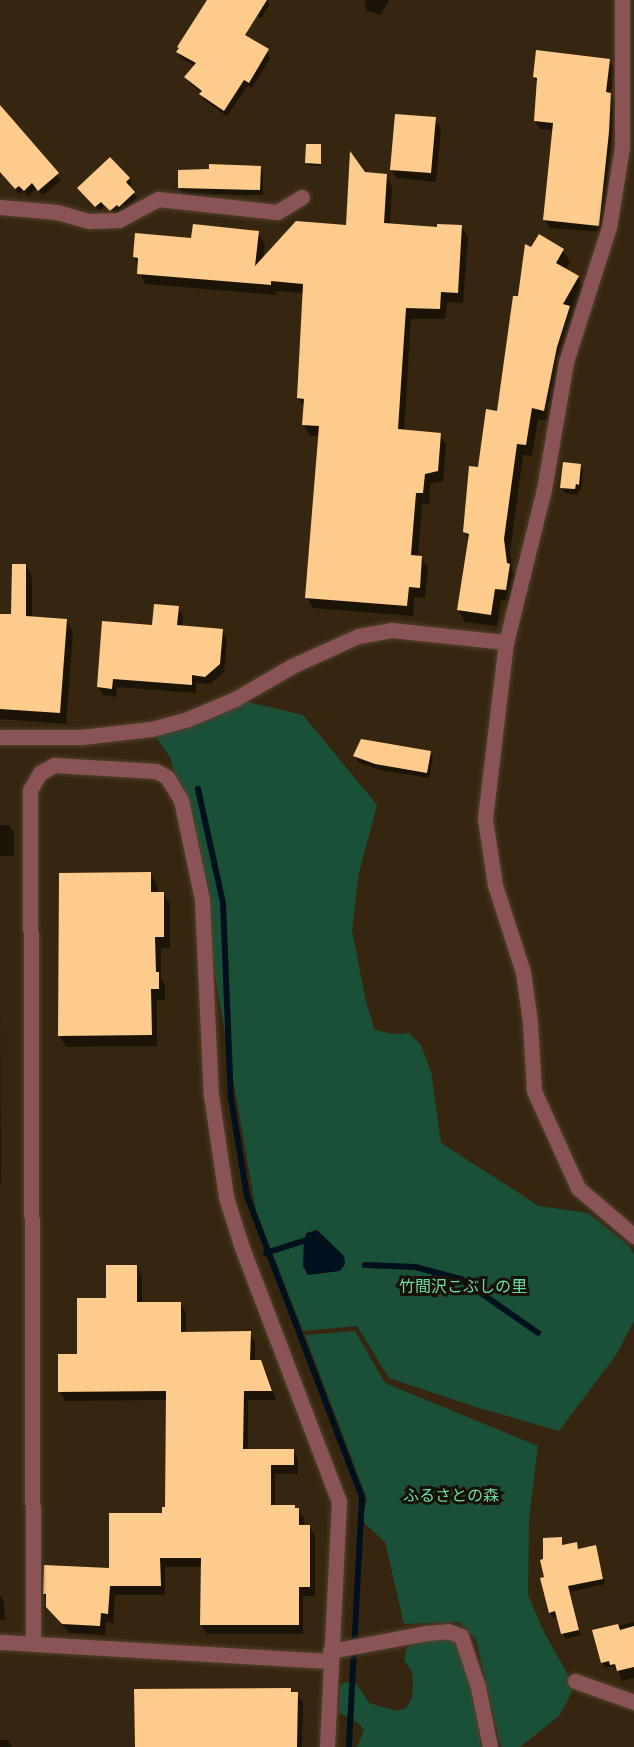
<!DOCTYPE html>
<meta charset="utf-8">
<style>
body{margin:0}
#map{position:relative;width:634px;height:1747px;overflow:hidden;background:#37260f;font-family:Cabin,"Noto Sans JP",sans-serif}
div>[style]{position:absolute}
.green>*{inset:0;background:#195037}
.water>*{inset:0;background:#00111d}
.shadow>*{inset:0;background:#0007}
.stream>*{height:6px;margin:-3px;padding:0 3px;transform-origin:3px;border-radius:3px;background:#00111d}
.building>*{inset:0;background:#fdcc8c}
.roads{filter:drop-shadow(0 0 2px #52422c) drop-shadow(0 0 2px #52422c)}
.minor>*{height:15px;margin:-7.5px;padding:0 7.5px;transform-origin:7.5px;border-radius:7.5px;background:#8a5456}
span{translate:-50% -50%;white-space:nowrap;text-align:center;line-height:1.15;-webkit-text-stroke:6px #181107;paint-order:stroke}
.park-label{font-size:16px;color:#6cdba6}
</style>
<div id="map">
<div class="green">
<i style="clip-path:polygon(235px 699px,303px 715px,377px 805px,359px 873px,352px 930px,366px 1002px,375px 1030px,393px 1034px,409px 1033px,421px 1045px,431px 1072px,441px 1143px,539px 1206px,588px 1213px,628px 1245px,634px 1254px,634px 1321px,616px 1355px,559px 1431px,476px 1407px,389px 1378px,357px 1326px,303px 1331px,256px 1211px,202px 900px,171px 759px,151px 729px)"></i>
<i style="clip-path:polygon(355px 1331px,385px 1383px,538px 1446px,529px 1519px,528px 1595px,543px 1630px,568px 1675px,572px 1692px,559px 1716px,520px 1747px,501px 1747px,476px 1639px,459px 1622px,404px 1624px,385px 1542px,362px 1521px,367px 1499px,305px 1335px)"></i>
<i style="clip-path:polygon(448px 1638px,460px 1649px,474px 1702px,481px 1747px,355px 1747px,358px 1746px,364px 1729px,357px 1722px,338px 1712px,340px 1686px,344px 1682px,356px 1683px,369px 1703px,396px 1711px,406px 1708px,412px 1698px,413px 1684px,412px 1672px,404px 1660px,406px 1650px,414px 1641px)"></i>
</div>
<div class="water">
<i style="clip-path:polygon(317px 1230px,344px 1256px,345px 1264px,340px 1271px,308px 1275px,303px 1266px,304px 1241px,306px 1233px)"></i>
</div>
<div class="shadow">
<i style="clip-path:polygon(235px 0,268px 0,269px 5px,261px 18px)"></i>
<i style="clip-path:polygon(366px 0,389px 0,381px 15px,367px 11px,364px 5px)"></i>
<i style="clip-path:polygon(180px 49px,267px 52px,270px 58px,252px 88px,248px 85px,227px 116px,204px 100px,202px 93px,190px 83px,186px 77px,195px 66px,181px 58px,178px 52px)"></i>
<i style="clip-path:polygon(609px 60px,614px 68px,611px 95px,615px 102px,604px 232px,550px 228px,545px 220px,554px 130px,540px 129px,535px 121px,538px 84px,534px 77px)"></i>
<i style="clip-path:polygon(0 108px,61px 180px,43px 195px,37px 188px,28px 196px,23px 190px,19px 194px,0 172px)"></i>
<i style="clip-path:polygon(435px 119px,441px 128px,436px 182px,397px 178px,391px 169px)"></i>
<i style="clip-path:polygon(320px 146px,321px 166px,308px 165px,307px 162px)"></i>
<i style="clip-path:polygon(260px 167px,263px 173px,263px 195px,183px 194px,179px 188px)"></i>
<i style="clip-path:polygon(364px 173px,386px 175px,392px 186px,390px 225px,438px 229px,461px 226px,468px 237px,463px 303px,447px 302px,445px 319px,411px 319px,404px 431px,440px 434px,446px 445px,443px 481px,430px 484px,429px 504px,422px 503px,418px 557px,421px 557px,428px 568px,425px 598px,414px 597px,413px 616px,313px 608px,307px 597px,320px 436px,310px 436px,304px 425px,305px 409px,298px 398px,304px 293px,277px 291px,276px 295px,145px 284px,134px 257px,193px 239px,258px 233px,265px 244px,263px 260px,348px 226px)"></i>
<i style="clip-path:polygon(129px 179px,132px 184px,129px 187px,137px 198px,123px 212px,121px 210px,115px 215px,104px 206px,99px 211px,79px 188px)"></i>
<i style="clip-path:polygon(540px 236px,563px 251px,570px 262px,565px 270px,578px 277px,585px 289px,572px 312px,575px 319px,550px 421px,538px 419px,532px 456px,523px 455px,510px 552px,512px 570px,516px 577px,512px 601px,501px 600px,497px 626px,465px 622px,458px 610px,469px 540px,464px 532px,479px 469px,498px 412px,532px 249px)"></i>
<i style="clip-path:polygon(580px 465px,583px 471px,581px 490px,579px 490px,578px 495px,565px 493px,561px 487px)"></i>
<i style="clip-path:polygon(26px 565px,32px 577px,32px 618px,66px 620px,73px 632px,66px 724px,0 719px,0 615px,12px 616px)"></i>
<i style="clip-path:polygon(178px 607px,183px 616px,182px 627px,222px 630px,227px 639px,224px 672px,210px 684px,196px 683px,196px 693px,117px 687px,116px 697px,103px 695px,98px 687px,154px 626px)"></i>
<i style="clip-path:polygon(430px 752px,433px 758px,429px 778px,380px 770px,358px 762px,355px 756px)"></i>
<i style="clip-path:polygon(0 825px,9px 825px,14px 833px,14px 856px,0 856px)"></i>
<i style="clip-path:polygon(150px 873px,157px 885px,157px 893px,163px 893px,170px 904px,170px 948px,161px 948px,161px 978px,165px 985px,165px 1000px,157px 1000px,157px 1046px,66px 1047px,60px 1036px)"></i>
<i style="clip-path:polygon(0 996px,1px 1183px,0 1183px)"></i>
<i style="clip-path:polygon(136px 1266px,142px 1276px,142px 1304px,181px 1304px,186px 1313px,186px 1333px,250px 1333px,255px 1342px,255px 1361px,260px 1362px,266px 1371px,276px 1400px,248px 1400px,248px 1451px,293px 1450px,298px 1460px,298px 1474px,275px 1474px,275px 1506px,298px 1509px,304px 1519px,304px 1526px,309px 1526px,315px 1536px,315px 1596px,303px 1596px,303px 1634px,207px 1634px,201px 1625px,202px 1567px,165px 1567px,165px 1595px,115px 1595px,113px 1623px,106px 1622px,105px 1635px,69px 1633px,47px 1606px,44px 1594px,111px 1570px,164px 1515px,166px 1508px,167px 1400px,65px 1401px,60px 1392px,107px 1299px)"></i>
<i style="clip-path:polygon(561px 1538px,564px 1546px,576px 1544px,579px 1549px,595px 1547px,605px 1584px,570px 1592px,581px 1635px,565px 1639px,558px 1616px,553px 1618px,550px 1612px,546px 1578px)"></i>
<i style="clip-path:polygon(0 1595px,4px 1602px,5px 1620px,0 1620px)"></i>
<i style="clip-path:polygon(634px 1622px,634px 1678px,622px 1681px,618px 1669px,615px 1670px,613px 1666px,605px 1668px,602px 1662px,594px 1632px)"></i>
<i style="clip-path:polygon(291px 1689px,293px 1693px,297px 1693px,303px 1703px,302px 1747px,136px 1747px)"></i>
<i style="clip-path:polygon(0 1740px,8px 1740px,12px 1747px,0 1747px)"></i>
</div>
<div class="stream">
<i style="left:198px;top:789px;width:117px;rotate:77.6deg"></i>
<i style="left:223px;top:903px;width:195px;rotate:87.7deg"></i>
<i style="left:231px;top:1098px;width:99px;rotate:80.7deg"></i>
<i style="left:247px;top:1196px;width:322px;rotate:69.1deg"></i>
<i style="left:362px;top:1497px;width:250px;rotate:93deg"></i>
<i style="left:266px;top:1253px;width:40px;rotate:-18deg"></i>
<i style="left:365px;top:1265px;width:50px;rotate:2.3deg"></i>
<i style="left:415px;top:1267px;width:48px;rotate:14.6deg"></i>
<i style="left:461px;top:1279px;width:94px;rotate:35deg"></i>
</div>
<div class="building">
<i style="clip-path:polygon(207px 0,267px 0,245px 35px,269px 49px,249px 83px,244px 80px,224px 111px,199px 94px,202px 91px,184px 77px,196px 63px,176px 52px,179px 48px,177px 47px)"></i>
<i style="clip-path:polygon(536px 50px,610px 59px,606px 92px,611px 93px,609px 132px,599px 226px,543px 220px,553px 123px,534px 121px,537px 78px,533px 77px)"></i>
<i style="clip-path:polygon(0 105px,59px 173px,38px 191px,32px 183px,24px 191px,19px 186px,15px 189px,0 172px)"></i>
<i style="clip-path:polygon(395px 114px,436px 117px,431px 173px,390px 170px)"></i>
<i style="clip-path:polygon(306px 144px,321px 144px,321px 164px,305px 163px)"></i>
<i style="clip-path:polygon(350px 151px,365px 172px,387px 174px,384px 223px,437px 227px,437px 224px,462px 225px,458px 293px,441px 292px,440px 309px,406px 308px,398px 429px,441px 433px,438px 471px,425px 474px,423px 493px,416px 493px,411px 555px,422px 556px,420px 588px,409px 587px,407px 606px,305px 598px,319px 426px,302px 425px,304px 399px,297px 398px,303px 284px,271px 281px,271px 285px,137px 274px,138px 258px,133px 257px,135px 233px,191px 238px,193px 224px,259px 231px,255px 266px,296px 221px,346px 225px)"></i>
<i style="clip-path:polygon(110px 157px,130px 178px,126px 182px,135px 192px,119px 207px,117px 205px,110px 211px,101px 202px,95px 207px,77px 188px)"></i>
<i style="clip-path:polygon(209px 164px,261px 166px,260px 190px,178px 188px,178px 170px,209px 169px)"></i>
<i style="clip-path:polygon(539px 234px,564px 249px,556px 263px,579px 276px,563px 304px,570px 306px,557px 347px,544px 411px,532px 408px,526px 445px,517px 444px,504px 539px,507px 563px,510px 564px,506px 590px,495px 589px,491px 615px,457px 610px,469px 534px,463px 532px,469px 466px,478px 467px,486px 409px,497px 411px,513px 296px,518px 296px,525px 244px,531px 247px)"></i>
<i style="clip-path:polygon(563px 462px,581px 464px,579px 485px,576px 484px,575px 489px,560px 488px)"></i>
<i style="clip-path:polygon(12px 564px,26px 564px,26px 616px,67px 619px,60px 713px,0 709px,0 614px,11px 614px)"></i>
<i style="clip-path:polygon(154px 604px,179px 606px,177px 625px,223px 629px,220px 664px,205px 677px,192px 675px,192px 685px,113px 679px,112px 689px,97px 687px,102px 621px,152px 625px)"></i>
<i style="clip-path:polygon(361px 739px,431px 751px,427px 773px,375px 764px,353px 756px)"></i>
<i style="clip-path:polygon(151px 872px,151px 892px,164px 892px,164px 937px,155px 937px,156px 972px,159px 972px,159px 989px,151px 989px,152px 1035px,58px 1036px,59px 873px)"></i>
<i style="clip-path:polygon(106px 1265px,137px 1265px,137px 1302px,181px 1302px,181px 1332px,251px 1331px,250px 1360px,261px 1360px,272px 1391px,244px 1391px,243px 1449px,294px 1449px,294px 1465px,271px 1465px,271px 1505px,295px 1505px,295px 1508px,299px 1508px,299px 1525px,310px 1525px,310px 1587px,299px 1587px,299px 1625px,200px 1625px,201px 1558px,160px 1558px,161px 1586px,110px 1586px,108px 1614px,101px 1613px,100px 1626px,62px 1624px,46px 1607px,46px 1594px,43px 1594px,44px 1565px,109px 1568px,109px 1513px,162px 1513px,162px 1507px,165px 1507px,166px 1391px,58px 1392px,58px 1354px,77px 1354px,77px 1298px,106px 1298px)"></i>
<i style="clip-path:polygon(562px 1537px,562px 1545px,577px 1542px,578px 1549px,596px 1545px,603px 1579px,568px 1586px,579px 1630px,561px 1634px,555px 1611px,549px 1613px,540px 1578px,544px 1577px,540px 1560px,543px 1559px,543px 1538px)"></i>
<i style="clip-path:polygon(618px 1624px,620px 1630px,634px 1626px,634px 1667px,617px 1671px,615px 1664px,610px 1665px,609px 1661px,601px 1663px,592px 1630px)"></i>
<i style="clip-path:polygon(291px 1688px,291px 1692px,298px 1692px,297px 1747px,135px 1747px,134px 1689px)"></i>
</div>
<div class="roads">
<div class="minor">
<i style="left:622px;top:0;width:147px;rotate:90deg"></i>
<i style="left:622px;top:147px;width:81px;rotate:99.2deg"></i>
<i style="left:609px;top:227px;width:142px;rotate:107.7deg"></i>
<i style="left:566px;top:362px;width:129px;rotate:99.8deg"></i>
<i style="left:544px;top:489px;width:158px;rotate:103.9deg"></i>
<i style="left:506px;top:642px;width:178px;rotate:96.8deg"></i>
<i style="left:485px;top:819px;width:67px;rotate:81.4deg"></i>
<i style="left:495px;top:885px;width:91px;rotate:72.2deg"></i>
<i style="left:523px;top:972px;width:50px;rotate:82deg"></i>
<i style="left:530px;top:1022px;width:69px;rotate:86.7deg"></i>
<i style="left:534px;top:1091px;width:107px;rotate:65.6deg"></i>
<i style="left:578px;top:1188px;width:74px;rotate:40.6deg"></i>
<i style="left:0;top:207px;width:57px;rotate:5deg"></i>
<i style="left:57px;top:212px;width:33px;rotate:16deg"></i>
<i style="left:89px;top:221px;width:30px;rotate:-2deg"></i>
<i style="left:119px;top:220px;width:44px;rotate:-28.3deg"></i>
<i style="left:158px;top:199px;width:120px;rotate:6.2deg"></i>
<i style="left:277px;top:212px;width:29px;rotate:-31deg"></i>
<i style="left:0;top:737px;width:82px"></i>
<i style="left:82px;top:737px;width:69px;rotate:-6.6deg"></i>
<i style="left:151px;top:729px;width:38px;rotate:-15deg"></i>
<i style="left:188px;top:719px;width:51px;rotate:-23.1deg"></i>
<i style="left:235px;top:699px;width:66px;rotate:-30.1deg"></i>
<i style="left:292px;top:666px;width:72px;rotate:-24.4deg"></i>
<i style="left:358px;top:636px;width:34px;rotate:-10deg"></i>
<i style="left:391px;top:630px;width:116px;rotate:6deg"></i>
<i style="left:0;top:1642px;width:331px;rotate:3.3deg"></i>
<i style="left:33px;top:1644px;width:854px;rotate:-90.2deg"></i>
<i style="left:30px;top:790px;width:20px;rotate:-60deg"></i>
<i style="left:40px;top:773px;width:16px;rotate:-30deg"></i>
<i style="left:54px;top:765px;width:102px;rotate:3.4deg"></i>
<i style="left:156px;top:771px;width:13px;rotate:29deg"></i>
<i style="left:167px;top:777px;width:27px;rotate:59deg"></i>
<i style="left:181px;top:800px;width:102px;rotate:78.1deg"></i>
<i style="left:202px;top:900px;width:195px;rotate:87.4deg"></i>
<i style="left:211px;top:1095px;width:103px;rotate:81.6deg"></i>
<i style="left:226px;top:1197px;width:50px;rotate:72.6deg"></i>
<i style="left:241px;top:1245px;width:274px;rotate:69.1deg"></i>
<i style="left:339px;top:1501px;width:246px;rotate:92.8deg"></i>
<i style="left:330px;top:1651px;width:99px;rotate:-10.5deg"></i>
<i style="left:427px;top:1633px;width:21px;rotate:-5deg"></i>
<i style="left:448px;top:1631px;width:14px;rotate:21deg"></i>
<i style="left:461px;top:1636px;width:54px;rotate:71.6deg"></i>
<i style="left:478px;top:1687px;width:61px;rotate:78.7deg"></i>
<i style="left:575px;top:1681px;width:63px;rotate:19.6deg"></i>
</div>
</div>
<div class="park-label">
<span style="left:463px;top:1287px">竹間沢こぶしの里</span>
<span style="left:451px;top:1496px">ふるさとの森</span>
</div>
</div>
